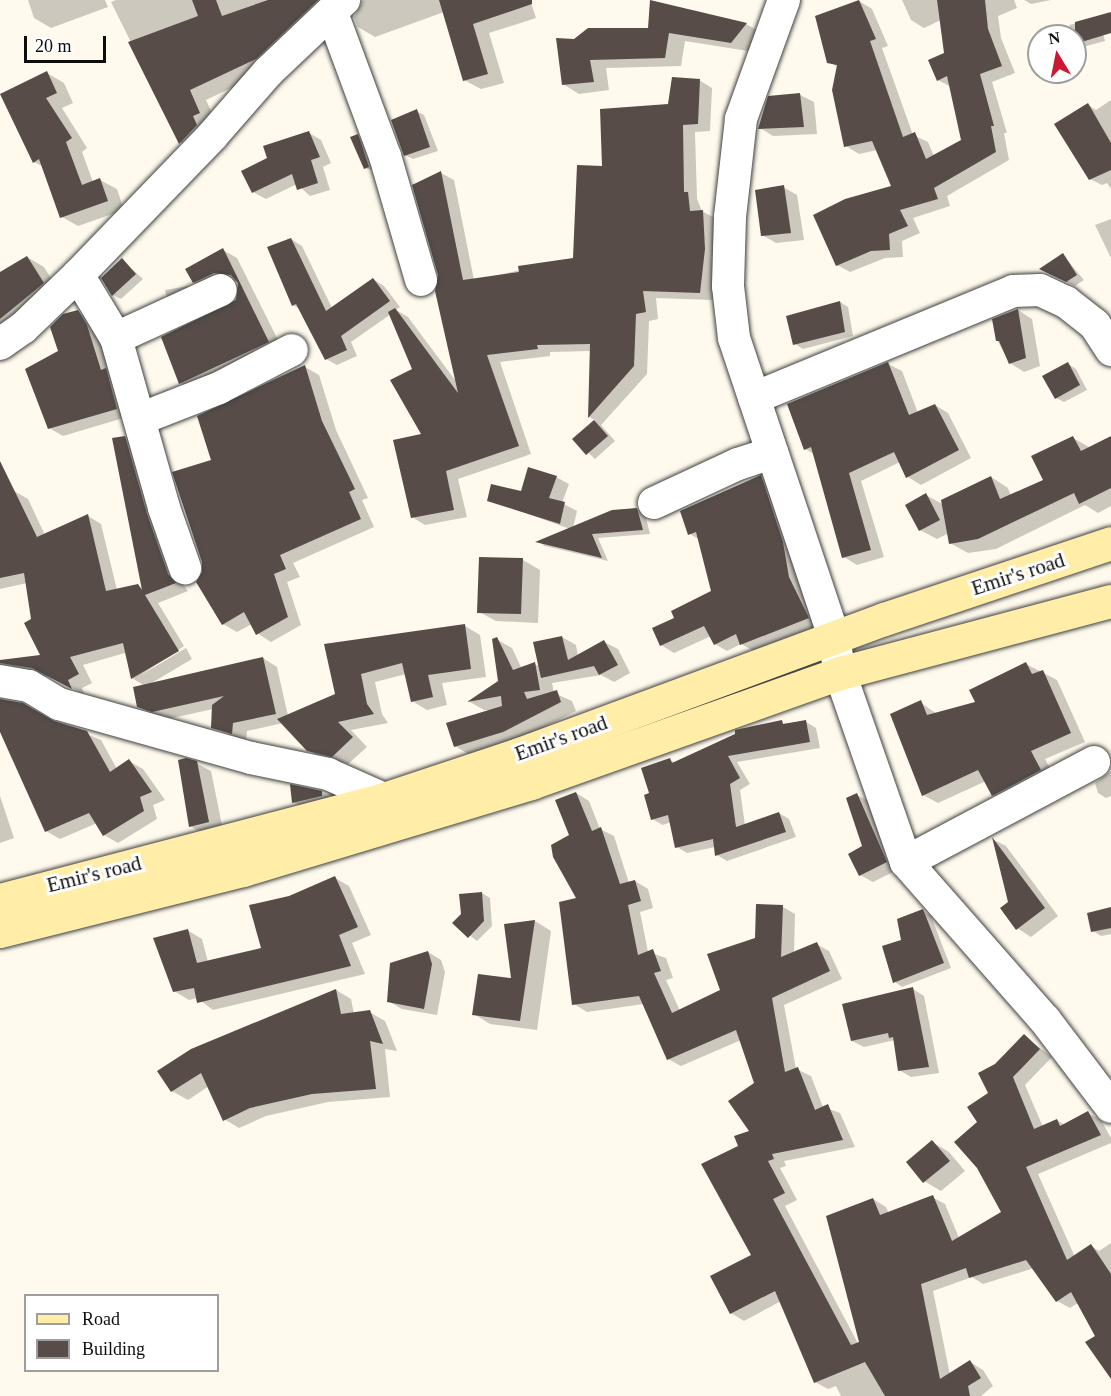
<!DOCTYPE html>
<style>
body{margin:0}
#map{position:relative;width:1111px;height:1396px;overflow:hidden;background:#fffaed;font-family:"Times New Roman",serif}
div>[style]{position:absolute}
.shadow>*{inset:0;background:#0003}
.building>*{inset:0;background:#574c48}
.roads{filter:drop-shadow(0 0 2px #404040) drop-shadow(0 0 2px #404040)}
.minor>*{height:32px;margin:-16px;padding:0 16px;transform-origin:16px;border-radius:16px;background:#fff}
.secondary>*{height:33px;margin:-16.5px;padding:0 16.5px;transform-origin:16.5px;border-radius:16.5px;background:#ffeda8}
span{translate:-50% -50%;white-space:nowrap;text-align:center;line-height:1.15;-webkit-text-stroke:6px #fff;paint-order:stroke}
.street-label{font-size:21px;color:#0d0d0d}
.legend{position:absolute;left:24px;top:1294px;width:195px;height:78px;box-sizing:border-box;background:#fff;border:2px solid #9e9e9e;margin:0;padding:8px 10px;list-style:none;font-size:18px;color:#0d0d0d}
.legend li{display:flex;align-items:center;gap:12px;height:30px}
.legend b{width:30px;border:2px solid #9e9e9e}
.north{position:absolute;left:1027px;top:24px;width:60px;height:60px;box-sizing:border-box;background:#fff;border:2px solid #9e9e9e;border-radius:50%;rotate:350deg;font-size:16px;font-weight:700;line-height:24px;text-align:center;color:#0d0d0d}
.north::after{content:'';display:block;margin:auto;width:21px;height:27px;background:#ca1732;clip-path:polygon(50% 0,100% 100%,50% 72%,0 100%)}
.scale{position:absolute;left:24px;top:36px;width:82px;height:27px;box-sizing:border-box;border:3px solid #0d0d0d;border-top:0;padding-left:8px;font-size:18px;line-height:21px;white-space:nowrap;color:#0d0d0d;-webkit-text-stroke:4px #fff;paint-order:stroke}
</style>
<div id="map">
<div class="shadow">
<i style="clip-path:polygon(28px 0,105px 0,108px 7px,51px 28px,34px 18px)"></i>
<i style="clip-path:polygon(116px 0,347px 0,273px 68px,206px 100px,216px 122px,197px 152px,181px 143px,111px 2px)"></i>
<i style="clip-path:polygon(363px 0,530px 0,536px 18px,489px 33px,504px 83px,481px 89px,464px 80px,444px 12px,375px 37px,358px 27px,354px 17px)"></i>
<i style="clip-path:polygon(902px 0,1014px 0,1017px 8px,998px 16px,1001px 38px,1015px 73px,992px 82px,1007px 133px,1004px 133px,1009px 160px,947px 196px,950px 206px,913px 218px,920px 233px,902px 241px,903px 257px,885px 258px,850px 272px,837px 265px,893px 187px,877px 150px,859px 154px,846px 146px,838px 67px,829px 62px,859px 1px,872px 9px,888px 46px,882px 48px,913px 135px,928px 142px,934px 156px,962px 141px,951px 87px,938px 80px,945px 54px,941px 20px,924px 28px,911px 20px)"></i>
<i style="clip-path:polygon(1024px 0,1051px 0,1031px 4px)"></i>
<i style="clip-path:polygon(651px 6px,746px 24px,762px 33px,748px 51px,685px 41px,681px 66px,606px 68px,609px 90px,579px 94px,563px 84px,574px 40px,649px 30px)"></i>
<i style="clip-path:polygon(1092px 19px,1100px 23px,1105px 41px,1079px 48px,1069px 25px)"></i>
<i style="clip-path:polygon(47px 73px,64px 83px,73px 103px,62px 108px,87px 148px,82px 152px,93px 182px,100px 180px,117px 189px,124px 210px,78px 226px,62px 217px,44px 167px,34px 162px)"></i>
<i style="clip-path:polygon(699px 80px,712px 88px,710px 131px,695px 132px,697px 199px,702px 211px,716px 219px,717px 257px,713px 300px,656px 298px,658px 319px,649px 321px,647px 374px,601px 425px,615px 441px,595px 459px,574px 439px,595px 420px,589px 417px,591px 351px,550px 352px,550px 356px,500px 362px,531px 454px,458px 479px,467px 517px,425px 525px,412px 517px,423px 435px,414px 370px,391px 314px,351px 342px,357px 356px,337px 365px,326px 359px,301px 310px,293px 305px,291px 239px,302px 246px,332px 308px,373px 279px,384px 286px,400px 307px,396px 310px,408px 317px,458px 384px,440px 275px,441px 173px,454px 180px,474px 280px,574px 259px,604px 168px)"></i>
<i style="clip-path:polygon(800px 95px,814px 102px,817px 134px,773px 136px,760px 128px)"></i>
<i style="clip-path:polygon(1111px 100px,1111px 189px,1107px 183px,1102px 185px,1090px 179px,1088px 105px,1096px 110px)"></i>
<i style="clip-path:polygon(416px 111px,424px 115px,438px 151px,413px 159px,405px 155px)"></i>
<i style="clip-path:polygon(309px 133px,321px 140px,331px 163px,323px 167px,330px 190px,310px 196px,297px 184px,266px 199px,253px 192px,269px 159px)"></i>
<i style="clip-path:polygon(358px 136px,365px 140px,376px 171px,365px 168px)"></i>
<i style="clip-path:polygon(783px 187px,797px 195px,804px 240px,776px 243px,762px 235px)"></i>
<i style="clip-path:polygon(1111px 219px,1111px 258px,1095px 225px)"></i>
<i style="clip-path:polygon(223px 250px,237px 258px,283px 350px,195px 391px,180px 383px,241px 291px,236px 281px,208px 290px,194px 282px)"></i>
<i style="clip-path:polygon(1063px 255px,1084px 280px,1075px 286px,1049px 273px)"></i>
<i style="clip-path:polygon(27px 257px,44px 267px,60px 293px,0 326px,0 274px)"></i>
<i style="clip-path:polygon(122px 260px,143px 279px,121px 299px,113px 295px)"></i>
<i style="clip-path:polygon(189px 286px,195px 290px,174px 299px,166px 295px,165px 290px)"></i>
<i style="clip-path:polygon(840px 302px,848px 307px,853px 336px,803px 349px,795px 344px,787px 317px)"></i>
<i style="clip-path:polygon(1018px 310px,1032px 319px,1040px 366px,1024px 372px,1010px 363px,997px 340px)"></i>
<i style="clip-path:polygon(78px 312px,92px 320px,130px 416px,63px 436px,49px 428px,60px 352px)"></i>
<i style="clip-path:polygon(888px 364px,902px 371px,918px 413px,935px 405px,948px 413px,971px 458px,921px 485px,908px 477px,900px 462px,861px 481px,884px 557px,857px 565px,844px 557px,814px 454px,805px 449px)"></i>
<i style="clip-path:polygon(1068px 364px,1076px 369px,1087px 390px,1064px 402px,1056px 398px)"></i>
<i style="clip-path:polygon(305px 367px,319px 375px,336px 430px,368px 498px,362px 500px,374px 527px,293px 563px,300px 577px,287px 582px,301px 625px,271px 642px,257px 633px,252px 624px,237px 632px,223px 624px,204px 572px,213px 461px)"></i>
<i style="clip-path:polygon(125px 437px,139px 445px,161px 523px,182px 583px,188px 591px,158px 603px,184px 646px,141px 675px,186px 648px,192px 659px,150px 684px,263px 658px,277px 667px,288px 716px,337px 695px,326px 646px,465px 626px,480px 635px,486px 677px,442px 683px,447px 705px,427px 710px,412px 701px,406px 674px,375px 682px,382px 714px,388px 723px,351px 730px,367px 747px,348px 764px,323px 759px,308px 750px,283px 723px,247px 731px,246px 741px,212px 727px,213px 709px,168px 719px,153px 715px,138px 706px,145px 686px,132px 678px,125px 653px,83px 665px,92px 683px,82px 688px,84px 694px,53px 678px,18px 670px,0 678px,0 661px,42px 656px,27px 583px,0 589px,0 473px,14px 491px,28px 499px,45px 535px,88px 516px,101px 524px,117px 590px,138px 586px,143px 589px)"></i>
<i style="clip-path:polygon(1073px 438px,1091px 448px,1111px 438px,1111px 506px,1098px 513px,1085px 505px,996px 549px,968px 553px,950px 543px,949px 533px,937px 539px,920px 530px,926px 495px,944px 505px,991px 477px,1008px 488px,1011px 496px,1045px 481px)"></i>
<i style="clip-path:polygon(556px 477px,569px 484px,562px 503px,577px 511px,573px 528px,637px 509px,645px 514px,650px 534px,598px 538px,608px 561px,545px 546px,539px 542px,570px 529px,489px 500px,522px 493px)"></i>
<i style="clip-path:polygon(761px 477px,773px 484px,820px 625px,754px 651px,741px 644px,727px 651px,715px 644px,711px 636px,674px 653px,661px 645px,654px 628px,676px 618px,713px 591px,700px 540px,690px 534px)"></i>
<i style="clip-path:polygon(480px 559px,523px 560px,540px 570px,538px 623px,496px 621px,479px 612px)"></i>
<i style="clip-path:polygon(562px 637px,576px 645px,578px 656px,604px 642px,618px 649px,630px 673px,614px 682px,601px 675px,552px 683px,554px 693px,572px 701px,576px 711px,519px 740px,470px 755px,455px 746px,495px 710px,484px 710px,470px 702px,500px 681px,496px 639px,512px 648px,522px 669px,535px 664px,540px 667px)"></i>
<i style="clip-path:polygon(1026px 664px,1057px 680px,1085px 742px,1045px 759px,1055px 778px,1007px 803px,993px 795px,986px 781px,938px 803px,923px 795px,920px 702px,937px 714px,977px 703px)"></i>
<i style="clip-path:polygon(0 698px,101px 740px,117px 769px,129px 761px,143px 769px,165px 800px,153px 805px,157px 819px,118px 843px,104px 835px,97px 823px,60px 839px,46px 831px,0 728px)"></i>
<i style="clip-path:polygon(806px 722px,816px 728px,820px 748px,737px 762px,750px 784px,740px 790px,745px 825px,779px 813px,789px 819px,796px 837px,727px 861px,717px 855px,715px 847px,687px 853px,677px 847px,671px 822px,663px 825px,652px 819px,651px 794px,670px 760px,676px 763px,752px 726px)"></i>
<i style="clip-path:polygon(196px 763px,211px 771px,223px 830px,204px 834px,190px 826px)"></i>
<i style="clip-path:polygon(1111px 771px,1111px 796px,1106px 798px,1098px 793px,1095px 783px)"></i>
<i style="clip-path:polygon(321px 792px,329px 797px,301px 806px,293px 802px)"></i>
<i style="clip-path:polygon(576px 793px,589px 801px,600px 829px,614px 836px,629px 883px,635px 881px,648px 889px,653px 908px,640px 912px,648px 952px,666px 958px,673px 978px,666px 980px,680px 1011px,721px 990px,783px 907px,795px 914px,794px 953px,816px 944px,829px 951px,842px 979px,784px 1005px,796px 1069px,811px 1076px,823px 1107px,840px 1113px,855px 1147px,784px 1161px,786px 1166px,780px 1168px,797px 1200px,785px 1206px,861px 1349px,873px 1199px,886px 1207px,889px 1214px,932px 1197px,945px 1204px,959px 1238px,1003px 1212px,979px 1123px,996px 1066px,1024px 1036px,1052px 1057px,1025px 1085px,1043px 1127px,1057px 1120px,1065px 1125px,1088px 1113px,1101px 1120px,1111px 1138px,1111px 1143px,1038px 1174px,1075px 1257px,1091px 1246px,1099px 1251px,1111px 1243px,1111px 1368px,1078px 1303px,1070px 1308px,1057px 1301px,1034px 1268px,983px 1284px,972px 1277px,933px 1291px,950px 1375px,970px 1362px,983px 1370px,993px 1386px,981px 1396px,841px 1396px,836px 1386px,828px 1389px,815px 1382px,781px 1301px,744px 1321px,731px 1313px,753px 1256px,739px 1147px,751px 1132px,756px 1083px,741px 1040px,681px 1066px,668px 1059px,644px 1004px,587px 1012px,574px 1004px,578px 899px,571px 836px)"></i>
<i style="clip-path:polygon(857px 795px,870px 802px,899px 869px,873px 882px,860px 875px,864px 847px)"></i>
<i style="clip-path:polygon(0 796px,14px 838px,0 843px)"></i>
<i style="clip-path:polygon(994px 840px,1006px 846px,1058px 916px,1031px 937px,1017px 928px)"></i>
<i style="clip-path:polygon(335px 878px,349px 886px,371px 935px,352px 943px,365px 974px,213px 1010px,197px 998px,189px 1000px,174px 991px,187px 930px,202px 939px,208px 962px,262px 949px,289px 897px)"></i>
<i style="clip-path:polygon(482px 893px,490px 898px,492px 926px,477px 941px,454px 923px,462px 914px,461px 895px)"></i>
<i style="clip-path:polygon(923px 911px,931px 916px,951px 968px,902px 987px,895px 982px,902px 941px)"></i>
<i style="clip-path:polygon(1111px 911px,1111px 934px,1101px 936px,1093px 931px)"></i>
<i style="clip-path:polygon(535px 921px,551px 931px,537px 1030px,490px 1024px,474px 1014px,513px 980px)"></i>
<i style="clip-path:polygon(428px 952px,441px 960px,445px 972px,437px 1015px,402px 1009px,388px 1001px)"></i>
<i style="clip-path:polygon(913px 989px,924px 996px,939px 1073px,911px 1077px,899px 1070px,895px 1040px,864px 1047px,852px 1041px)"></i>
<i style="clip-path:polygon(336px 990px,351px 999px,354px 1014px,369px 1012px,385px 1021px,397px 1051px,385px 1049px,390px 1097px,328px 1102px,266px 1116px,239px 1128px,224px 1119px,209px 1086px,188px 1100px,172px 1091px,159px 1071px)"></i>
<i style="clip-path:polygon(932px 1142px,949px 1152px,965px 1171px,941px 1191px,924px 1181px)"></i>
</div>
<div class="building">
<i style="clip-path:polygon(192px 0,216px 0,222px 16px,268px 0,318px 0,256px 59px,190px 90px,200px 113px,193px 116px,197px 125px,179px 144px,128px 42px,198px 16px)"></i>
<i style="clip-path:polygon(439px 0,532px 0,532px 4px,473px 24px,488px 74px,463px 81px)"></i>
<i style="clip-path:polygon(650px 0,747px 23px,731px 43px,669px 33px,665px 58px,590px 60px,594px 82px,562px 85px,556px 38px,574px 39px,588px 28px,648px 28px)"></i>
<i style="clip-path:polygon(859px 0,876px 39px,870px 41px,903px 137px,915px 132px,926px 159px,961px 140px,947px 76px,937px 81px,928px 60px,944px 53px,937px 0,985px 0,988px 29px,1002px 66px,980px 74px,994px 126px,991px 126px,996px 152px,934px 188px,938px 199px,900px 210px,908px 226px,889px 234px,890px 250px,871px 251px,836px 266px,813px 215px,845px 199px,891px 186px,872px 141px,844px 147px,832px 90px,837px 65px,827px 63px,815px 16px)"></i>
<i style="clip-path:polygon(1111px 12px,1111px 33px,1075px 44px,1075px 22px)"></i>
<i style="clip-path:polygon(47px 71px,57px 93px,46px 98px,72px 138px,66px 142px,82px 185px,100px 178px,108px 201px,60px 218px,39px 159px,33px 163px,0 94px)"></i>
<i style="clip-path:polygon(672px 77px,700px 79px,698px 124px,683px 125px,684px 192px,688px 192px,690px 211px,703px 210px,705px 249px,700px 293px,643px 291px,646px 312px,636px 314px,634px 366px,588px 418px,590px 344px,537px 345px,538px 349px,487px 355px,519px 446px,446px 471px,454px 510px,411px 518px,393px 440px,421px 434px,390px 380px,412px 369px,388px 312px,395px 308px,458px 393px,435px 291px,438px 275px,412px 185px,441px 171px,463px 280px,519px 272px,518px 266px,573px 258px,577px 165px,602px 166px,600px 109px,668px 104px)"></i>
<i style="clip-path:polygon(800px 93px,804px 127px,758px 129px,768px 96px)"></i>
<i style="clip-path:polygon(1088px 103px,1111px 143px,1111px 170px,1089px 180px,1054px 124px)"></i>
<i style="clip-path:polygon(417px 109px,430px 147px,404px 156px,391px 120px)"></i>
<i style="clip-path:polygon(309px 131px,320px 157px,311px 160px,318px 183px,297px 190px,292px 174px,252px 193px,241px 171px,267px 158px,263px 146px)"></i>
<i style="clip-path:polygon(358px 134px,369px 167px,364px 169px,350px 137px)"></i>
<i style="clip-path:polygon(784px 185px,791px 233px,761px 236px,755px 190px)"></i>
<i style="clip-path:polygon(291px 238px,326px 311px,373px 278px,390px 301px,341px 336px,347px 350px,325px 360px,296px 304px,292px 306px,267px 247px)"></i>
<i style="clip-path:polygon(223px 248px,269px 342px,179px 384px,161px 337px,236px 300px,238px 283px,231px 275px,214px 273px,193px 283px,185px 269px)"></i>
<i style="clip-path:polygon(1063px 253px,1077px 275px,1066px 282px,1039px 269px)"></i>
<i style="clip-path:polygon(27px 256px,44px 283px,0 319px,0 272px)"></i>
<i style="clip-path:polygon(122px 258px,136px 274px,112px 296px,101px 278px)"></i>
<i style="clip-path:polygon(840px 301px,845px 332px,793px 345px,786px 316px)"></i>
<i style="clip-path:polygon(1018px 309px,1026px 358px,1009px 364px,999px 341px,996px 341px,992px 319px)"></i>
<i style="clip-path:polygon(78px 310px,87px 325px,101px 370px,106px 368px,117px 409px,48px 429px,25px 369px,58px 351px,50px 327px,63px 314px)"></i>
<i style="clip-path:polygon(888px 362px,909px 415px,935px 404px,959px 450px,906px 478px,894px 452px,849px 473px,871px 550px,842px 558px,811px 447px,804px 450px,787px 404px)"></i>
<i style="clip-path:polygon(1068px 362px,1080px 385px,1055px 399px,1042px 376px)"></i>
<i style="clip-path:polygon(305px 365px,322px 421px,355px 489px,349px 492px,361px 519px,280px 555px,286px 569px,274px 574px,288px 617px,256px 635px,244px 612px,222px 625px,196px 582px,202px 572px,202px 562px,172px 472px,211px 460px,197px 416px)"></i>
<i style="clip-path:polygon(594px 420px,608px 436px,586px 455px,572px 439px)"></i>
<i style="clip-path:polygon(125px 436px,147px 514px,168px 574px,176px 583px,145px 595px,179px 651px,131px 679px,123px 643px,70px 657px,79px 674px,68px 680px,72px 689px,32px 668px,0 663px,0 660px,40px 655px,24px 623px,31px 619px,24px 573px,0 578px,0 461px,37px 537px,88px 514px,106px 591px,138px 584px,142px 590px,112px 438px)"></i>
<i style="clip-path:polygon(1073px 436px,1081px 451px,1111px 436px,1111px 488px,1079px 504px,1074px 493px,978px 539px,949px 544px,941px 500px,991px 476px,1000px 499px,1043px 480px,1031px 456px)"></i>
<i style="clip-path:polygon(528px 467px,557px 476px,549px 498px,565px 502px,560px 524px,487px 501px,491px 484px,521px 491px)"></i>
<i style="clip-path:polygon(761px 475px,783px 542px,789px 577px,809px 618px,740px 645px,736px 634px,714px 645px,704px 626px,660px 646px,652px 628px,674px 618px,671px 611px,711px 591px,696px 532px,688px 535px,680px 511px)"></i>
<i style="clip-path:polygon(926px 493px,940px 520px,919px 531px,905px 505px)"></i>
<i style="clip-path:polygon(637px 508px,643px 530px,592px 534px,602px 558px,535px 542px,612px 510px)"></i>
<i style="clip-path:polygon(479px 557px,523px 558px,521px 614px,477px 613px)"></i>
<i style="clip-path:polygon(465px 624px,471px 669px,428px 675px,433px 697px,411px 702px,402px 663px,361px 674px,367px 704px,374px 714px,338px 722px,353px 737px,332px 757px,307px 751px,277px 719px,335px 694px,324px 644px)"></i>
<i style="clip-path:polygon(562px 636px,568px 660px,604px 640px,618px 665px,599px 675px,594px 666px,541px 678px,533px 642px)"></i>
<i style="clip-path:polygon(497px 637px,513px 670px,535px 662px,540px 690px,524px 692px,527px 699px,557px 690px,561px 702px,503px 732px,454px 747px,446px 723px,502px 706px,501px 696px,467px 702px,498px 681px,492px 639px)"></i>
<i style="clip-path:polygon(263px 657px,276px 714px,233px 723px,232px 734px,211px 728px,212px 705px,224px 696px,152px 712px,137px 707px,133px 687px)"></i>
<i style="clip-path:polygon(1026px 662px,1032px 674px,1043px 670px,1071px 733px,1031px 751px,1041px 770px,992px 796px,978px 770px,922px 796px,890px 714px,921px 700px,927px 715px,975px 702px,969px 690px)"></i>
<i style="clip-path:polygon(0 699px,23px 703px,54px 721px,87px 731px,110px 772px,129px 759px,152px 792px,140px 797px,144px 811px,103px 836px,89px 813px,45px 832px,0 732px)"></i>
<i style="clip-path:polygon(782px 720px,783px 724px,806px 720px,810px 742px,728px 756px,740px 778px,730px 784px,736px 827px,779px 812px,786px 832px,715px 856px,713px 839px,675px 848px,668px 815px,651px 820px,644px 795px,649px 793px,641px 768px,670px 758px,672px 763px,735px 734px,735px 730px)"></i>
<i style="clip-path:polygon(186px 758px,197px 761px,209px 822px,189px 827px,178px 760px)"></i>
<i style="clip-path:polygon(290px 784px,322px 791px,322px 796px,292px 803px)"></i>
<i style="clip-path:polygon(576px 792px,592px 831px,601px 827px,620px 884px,635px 880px,641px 901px,628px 905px,638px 955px,653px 949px,661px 971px,654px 973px,672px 1013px,720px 990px,707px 954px,755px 938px,756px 904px,783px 905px,781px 957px,817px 942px,830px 971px,772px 998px,785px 1072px,798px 1067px,815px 1110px,828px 1104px,843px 1140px,772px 1154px,774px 1159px,768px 1161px,785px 1193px,773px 1199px,851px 1345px,859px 1342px,826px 1216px,873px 1198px,880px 1215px,933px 1195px,952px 1241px,1001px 1212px,977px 1168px,954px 1142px,977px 1122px,967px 1107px,988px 1093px,978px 1073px,995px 1064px,1024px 1034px,1040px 1049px,1013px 1077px,1034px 1129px,1057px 1119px,1060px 1126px,1088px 1111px,1101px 1135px,1026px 1167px,1067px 1260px,1091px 1244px,1111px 1274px,1111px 1379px,1085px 1342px,1095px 1336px,1071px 1292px,1056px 1302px,1026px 1260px,969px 1278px,966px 1268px,921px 1284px,940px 1379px,970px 1360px,981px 1378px,968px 1386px,970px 1396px,885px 1396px,865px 1362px,814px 1383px,775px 1291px,730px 1314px,710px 1276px,751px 1255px,701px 1164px,738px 1146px,734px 1136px,749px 1131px,728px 1101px,754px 1083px,736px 1030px,667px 1060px,639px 996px,572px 1005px,559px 902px,576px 898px,553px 857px,551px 845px,569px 835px,555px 800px)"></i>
<i style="clip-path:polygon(857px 793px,887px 862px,859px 876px,848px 854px,862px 846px,846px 798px)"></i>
<i style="clip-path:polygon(992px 837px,1045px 908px,1016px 930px,1000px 908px,1008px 902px)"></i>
<i style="clip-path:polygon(335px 876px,358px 927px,339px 935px,351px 966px,197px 1003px,194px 988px,173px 992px,153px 938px,188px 929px,197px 963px,261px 948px,249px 905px,289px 896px)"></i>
<i style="clip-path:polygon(482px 892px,484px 921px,468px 938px,452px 923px,461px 914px,459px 894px)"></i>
<i style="clip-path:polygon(1111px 907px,1111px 928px,1091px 932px,1087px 913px)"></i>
<i style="clip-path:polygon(923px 909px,944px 963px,893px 983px,882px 946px,901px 940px,897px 919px)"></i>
<i style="clip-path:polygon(535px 920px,520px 1021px,472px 1015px,478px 974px,511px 978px,504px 924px)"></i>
<i style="clip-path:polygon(428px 951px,432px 964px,424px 1009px,387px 1002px,390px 963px)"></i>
<i style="clip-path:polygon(913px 987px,929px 1067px,898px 1071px,893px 1037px,889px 1038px,888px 1033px,851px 1041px,842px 1004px)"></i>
<i style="clip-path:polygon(336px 989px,341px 1014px,370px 1010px,383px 1044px,370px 1041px,376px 1089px,312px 1094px,250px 1108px,223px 1121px,201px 1073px,171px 1092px,157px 1071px,191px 1049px)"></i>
<i style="clip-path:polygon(932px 1140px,950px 1161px,923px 1183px,906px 1162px)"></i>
</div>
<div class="roads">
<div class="minor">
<i style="left:784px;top:0;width:127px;rotate:109.9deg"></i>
<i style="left:741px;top:119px;width:99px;rotate:96.4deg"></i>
<i style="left:730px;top:217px;width:69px;rotate:91.7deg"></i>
<i style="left:728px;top:286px;width:52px;rotate:83.4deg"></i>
<i style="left:734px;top:338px;width:315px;rotate:71.5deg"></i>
<i style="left:834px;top:637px;width:36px;rotate:81deg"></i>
<i style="left:840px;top:673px;width:200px;rotate:70.8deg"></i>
<i style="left:906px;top:862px;width:210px;rotate:48.7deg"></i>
<i style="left:1045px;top:1020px;width:109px;rotate:52.8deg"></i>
<i style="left:332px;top:13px;width:153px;rotate:69.7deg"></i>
<i style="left:385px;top:156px;width:129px;rotate:73.8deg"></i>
<i style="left:78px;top:275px;width:74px;rotate:58.9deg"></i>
<i style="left:116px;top:338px;width:177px;rotate:74.2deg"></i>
<i style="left:164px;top:508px;width:64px;rotate:70.7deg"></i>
<i style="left:116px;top:338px;width:115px;rotate:-24.6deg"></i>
<i style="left:0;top:344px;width:28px;rotate:-35deg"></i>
<i style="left:23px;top:328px;width:76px;rotate:-43.9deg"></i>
<i style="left:78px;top:275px;width:193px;rotate:-46deg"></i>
<i style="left:212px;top:136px;width:85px;rotate:-48.8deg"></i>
<i style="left:268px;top:72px;width:105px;rotate:-43.5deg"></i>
<i style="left:754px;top:398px;width:280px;rotate:-22.4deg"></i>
<i style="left:1013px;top:291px;width:27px;rotate:-2deg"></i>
<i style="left:1040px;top:290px;width:29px;rotate:25deg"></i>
<i style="left:1066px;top:302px;width:37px;rotate:38deg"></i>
<i style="left:1095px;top:325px;width:30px;rotate:57deg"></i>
<i style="left:140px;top:419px;width:85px;rotate:-21.4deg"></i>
<i style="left:219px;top:388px;width:82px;rotate:-27.5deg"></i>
<i style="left:654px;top:503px;width:93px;rotate:-24.9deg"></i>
<i style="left:738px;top:464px;width:36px;rotate:-18deg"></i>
<i style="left:0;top:681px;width:29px;rotate:10deg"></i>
<i style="left:29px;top:686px;width:35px;rotate:31deg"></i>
<i style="left:59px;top:704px;width:199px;rotate:15.7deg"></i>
<i style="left:251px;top:758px;width:79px;rotate:11.7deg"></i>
<i style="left:328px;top:774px;width:61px;rotate:24.1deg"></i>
<i style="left:906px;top:862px;width:213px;rotate:-28deg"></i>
</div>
<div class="secondary">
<i style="left:0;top:900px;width:397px;rotate:-14.7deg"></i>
<i style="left:384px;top:799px;width:142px;rotate:-18.4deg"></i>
<i style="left:519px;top:754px;width:389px;rotate:-20.3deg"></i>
<i style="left:884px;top:619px;width:239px;rotate:-18.5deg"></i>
<i style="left:0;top:931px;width:251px;rotate:-14.1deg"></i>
<i style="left:243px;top:870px;width:301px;rotate:-16.8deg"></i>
<i style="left:531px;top:783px;width:328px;rotate:-19.6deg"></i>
<i style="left:840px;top:673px;width:280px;rotate:-14.9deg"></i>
</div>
</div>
<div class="street-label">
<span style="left:1018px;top:574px;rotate:-18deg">Emir's road</span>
<span style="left:561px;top:738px;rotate:-20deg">Emir's road</span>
<span style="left:94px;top:874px;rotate:-14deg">Emir's road</span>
</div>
<ul class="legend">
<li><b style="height:8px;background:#ffeda8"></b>Road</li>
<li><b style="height:16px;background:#574c48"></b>Building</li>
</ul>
<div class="north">N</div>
<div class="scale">20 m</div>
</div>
